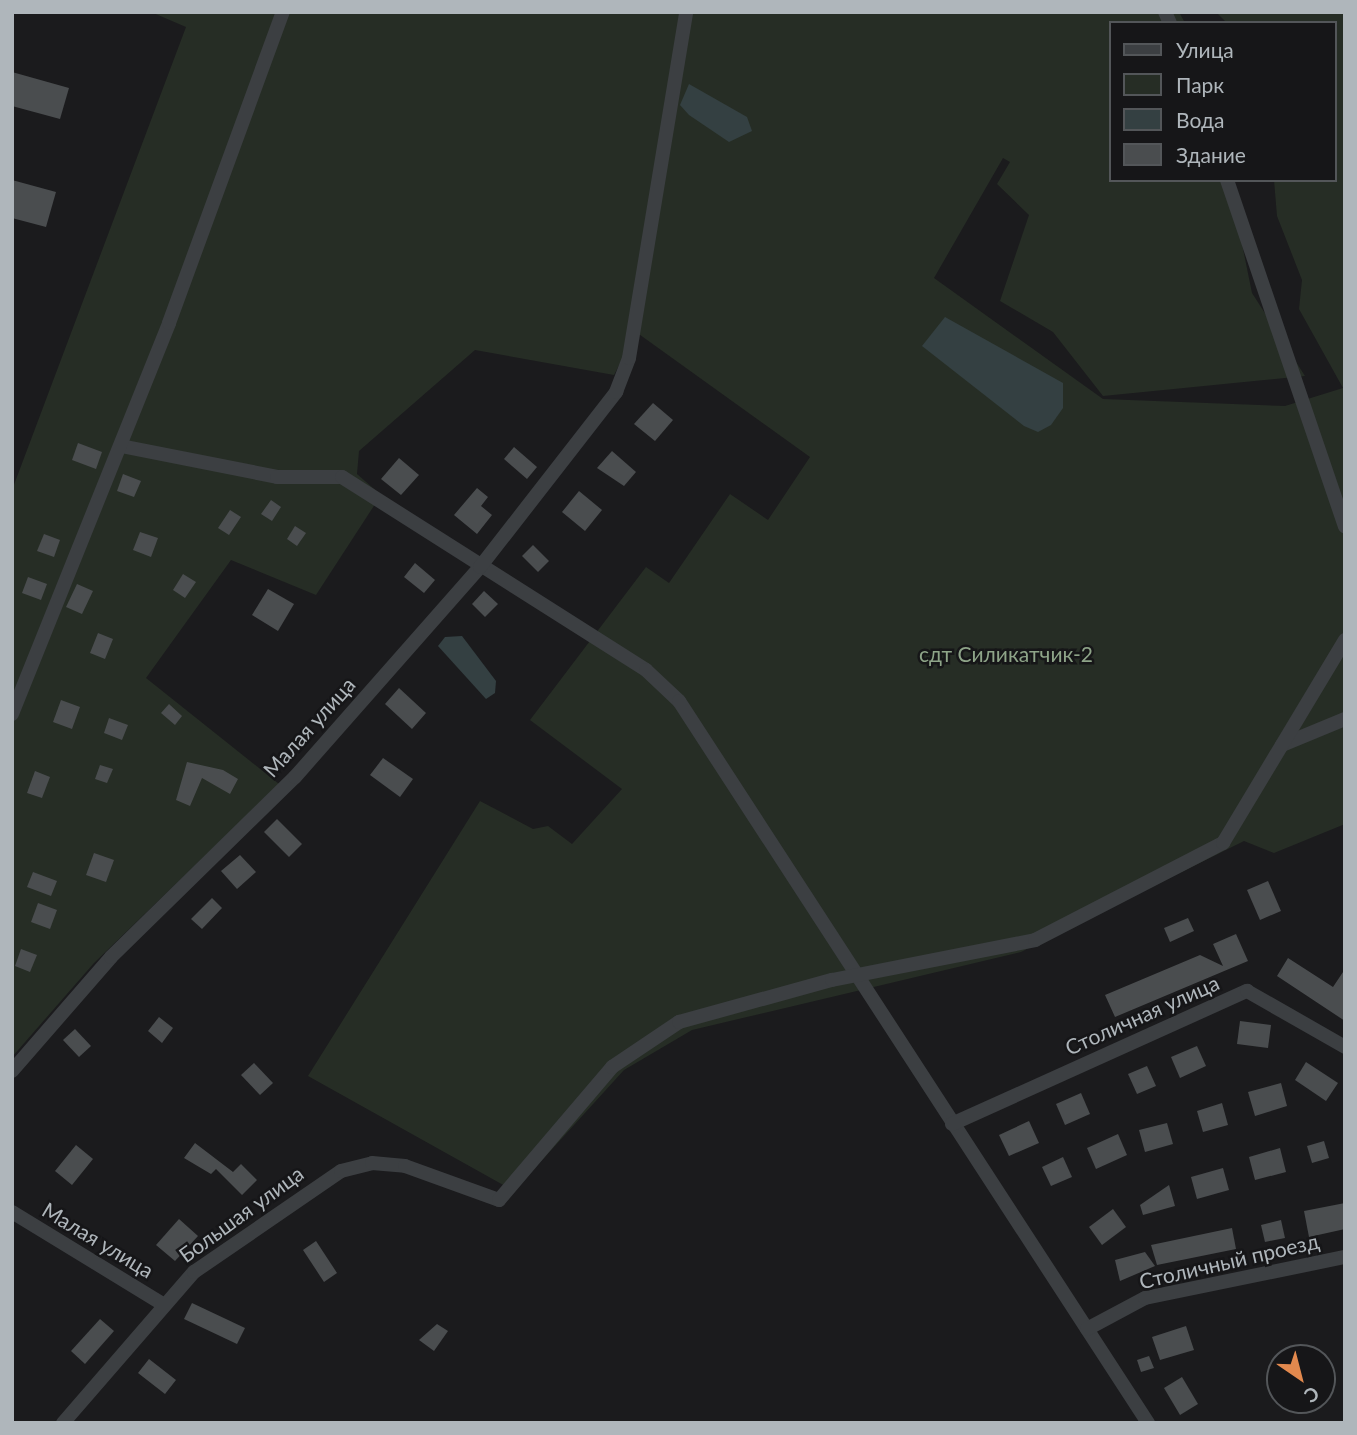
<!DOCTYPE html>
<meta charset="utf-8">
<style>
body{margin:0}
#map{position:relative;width:1357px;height:1435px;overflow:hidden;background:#1b1b1d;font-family:Lato,sans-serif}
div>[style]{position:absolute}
.green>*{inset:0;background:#262d25}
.water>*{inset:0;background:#344042}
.building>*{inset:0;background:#4a4d4f}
.street>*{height:14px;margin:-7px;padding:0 7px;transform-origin:7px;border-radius:7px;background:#3c3f42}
span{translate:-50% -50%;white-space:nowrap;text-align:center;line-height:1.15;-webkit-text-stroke:5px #161618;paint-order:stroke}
.park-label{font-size:21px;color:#8ea488}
.street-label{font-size:21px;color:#afb6bb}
.frame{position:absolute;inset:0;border:14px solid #afb6bb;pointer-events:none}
.legend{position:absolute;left:1109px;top:21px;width:228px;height:161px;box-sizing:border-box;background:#161618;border:2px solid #535659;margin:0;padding:9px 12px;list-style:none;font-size:21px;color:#afb6bb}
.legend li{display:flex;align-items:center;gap:14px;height:35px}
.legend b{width:35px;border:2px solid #535659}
.north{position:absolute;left:1266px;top:1344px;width:70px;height:70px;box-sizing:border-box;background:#161618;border:2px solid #535659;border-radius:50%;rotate:145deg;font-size:19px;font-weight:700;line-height:28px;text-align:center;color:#afb6bb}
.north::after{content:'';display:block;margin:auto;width:24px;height:32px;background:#e2894e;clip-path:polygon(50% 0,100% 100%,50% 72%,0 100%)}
</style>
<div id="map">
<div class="green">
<i style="clip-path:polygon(151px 12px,1179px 12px,1185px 23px,1110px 23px,1110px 180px,1229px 180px,1252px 293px,1305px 376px,1103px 396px,1053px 332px,1000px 301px,1029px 215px,997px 184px,1010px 162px,1003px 158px,934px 278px,1103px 399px,1285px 406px,1343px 388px,1299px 309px,1302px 280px,1277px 216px,1274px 180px,1334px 180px,1334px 23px,1227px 23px,1216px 12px,1345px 12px,1345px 824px,1274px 853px,1244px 841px,1021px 952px,692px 1030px,624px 1070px,514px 1191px,308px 1076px,480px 801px,533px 829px,548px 826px,572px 844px,622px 789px,530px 720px,646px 567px,669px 583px,730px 494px,768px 520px,810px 457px,636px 332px,614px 375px,475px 350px,359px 451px,357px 474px,381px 495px,316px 595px,231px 560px,146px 678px,279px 784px,94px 963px,12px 1057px,12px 490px,186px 27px)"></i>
</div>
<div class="water">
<i style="clip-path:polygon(689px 84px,747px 117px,752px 131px,729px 142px,689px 115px,680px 105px)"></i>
<i style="clip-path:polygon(945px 317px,1063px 383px,1063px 408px,1051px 425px,1038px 432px,1024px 426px,922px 346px)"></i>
<i style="clip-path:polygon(462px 636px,496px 681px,495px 693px,486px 699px,438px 646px,445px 637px)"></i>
</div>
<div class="building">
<i style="clip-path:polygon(12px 72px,69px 88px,60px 119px,12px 106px)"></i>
<i style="clip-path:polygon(12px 180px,56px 192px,46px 227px,12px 218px)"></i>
<i style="clip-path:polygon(653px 403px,673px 420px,655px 441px,634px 424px)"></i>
<i style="clip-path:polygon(78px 443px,102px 452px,96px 469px,72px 460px)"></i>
<i style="clip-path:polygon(514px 447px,537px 467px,527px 479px,504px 459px)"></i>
<i style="clip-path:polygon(612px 451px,636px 472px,624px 486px,597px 468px)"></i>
<i style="clip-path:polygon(399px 458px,419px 475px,401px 495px,381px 479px)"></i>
<i style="clip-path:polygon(123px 474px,141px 481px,134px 497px,117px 491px)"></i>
<i style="clip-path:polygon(477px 488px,488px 497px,481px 506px,492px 515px,477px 534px,454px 515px)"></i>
<i style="clip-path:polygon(579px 491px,602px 510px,585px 531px,562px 512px)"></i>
<i style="clip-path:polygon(271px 500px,281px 507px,272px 521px,261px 514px)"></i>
<i style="clip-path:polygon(230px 510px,241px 517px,229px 535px,218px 528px)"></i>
<i style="clip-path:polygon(295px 526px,306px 533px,297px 546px,287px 539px)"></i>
<i style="clip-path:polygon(140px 532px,158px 538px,151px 557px,133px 550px)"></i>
<i style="clip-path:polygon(44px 534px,60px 540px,54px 557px,37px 551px)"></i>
<i style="clip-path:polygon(533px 545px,549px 561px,538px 572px,522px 556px)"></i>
<i style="clip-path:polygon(415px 563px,435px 580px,424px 593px,404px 577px)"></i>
<i style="clip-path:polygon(183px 574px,196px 582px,185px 598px,173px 590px)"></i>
<i style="clip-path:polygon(28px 577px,47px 584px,41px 600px,22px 593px)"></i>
<i style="clip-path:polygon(77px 584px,93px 591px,82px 614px,66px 607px)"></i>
<i style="clip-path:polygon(268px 589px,294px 604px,278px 631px,252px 615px)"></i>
<i style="clip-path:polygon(484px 591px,498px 604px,485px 617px,472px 604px)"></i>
<i style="clip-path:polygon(98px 633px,113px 639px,105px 659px,90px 653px)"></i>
<i style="clip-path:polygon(399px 688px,426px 713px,412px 729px,385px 704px)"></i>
<i style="clip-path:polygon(61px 700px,80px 707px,72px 729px,53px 722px)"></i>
<i style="clip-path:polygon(169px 704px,182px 716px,175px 725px,161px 713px)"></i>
<i style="clip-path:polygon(109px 718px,128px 725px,122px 740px,104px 733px)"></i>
<i style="clip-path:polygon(383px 758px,413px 779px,400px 797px,370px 775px)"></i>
<i style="clip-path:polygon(187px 762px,223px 770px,238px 779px,230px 794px,202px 778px,190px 806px,176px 800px)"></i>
<i style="clip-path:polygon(100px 765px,113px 769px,107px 783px,95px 779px)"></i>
<i style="clip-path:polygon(35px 771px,50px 777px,42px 798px,27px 793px)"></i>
<i style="clip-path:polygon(277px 819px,302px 844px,289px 857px,264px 832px)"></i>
<i style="clip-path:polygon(94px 853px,114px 860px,106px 882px,86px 875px)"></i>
<i style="clip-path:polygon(240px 855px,256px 872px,237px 889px,221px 871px)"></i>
<i style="clip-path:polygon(33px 872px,57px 881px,51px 896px,27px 887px)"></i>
<i style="clip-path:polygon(1268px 881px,1281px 911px,1260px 920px,1247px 890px)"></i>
<i style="clip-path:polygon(212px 898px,222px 908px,202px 929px,191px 919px)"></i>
<i style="clip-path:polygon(38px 903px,57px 910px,50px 929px,31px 922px)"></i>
<i style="clip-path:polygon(1188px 918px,1194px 931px,1170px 942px,1164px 928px)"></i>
<i style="clip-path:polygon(1236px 934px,1248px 961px,1115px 1017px,1105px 995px,1200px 955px,1223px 966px,1213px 944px)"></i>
<i style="clip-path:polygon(21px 949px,37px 955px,30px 972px,15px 966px)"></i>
<i style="clip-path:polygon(1288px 958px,1333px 987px,1345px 969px,1345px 1021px,1277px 976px)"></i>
<i style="clip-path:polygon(159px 1017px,173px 1028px,162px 1043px,148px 1031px)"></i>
<i style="clip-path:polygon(1240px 1021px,1271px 1025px,1268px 1048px,1237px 1044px)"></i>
<i style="clip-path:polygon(75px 1029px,91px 1046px,79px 1057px,63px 1040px)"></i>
<i style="clip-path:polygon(1197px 1046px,1206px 1066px,1180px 1078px,1171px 1057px)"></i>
<i style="clip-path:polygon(1306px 1062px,1338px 1083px,1326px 1101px,1295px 1080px)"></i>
<i style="clip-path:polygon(254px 1063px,273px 1083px,260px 1095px,241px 1075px)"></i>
<i style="clip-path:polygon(1147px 1066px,1156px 1086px,1137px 1094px,1128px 1074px)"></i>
<i style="clip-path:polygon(1281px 1083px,1287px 1106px,1255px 1116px,1248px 1092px)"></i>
<i style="clip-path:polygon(1081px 1093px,1090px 1114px,1065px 1125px,1056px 1104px)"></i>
<i style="clip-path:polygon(1222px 1103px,1228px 1125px,1203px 1132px,1197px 1111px)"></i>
<i style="clip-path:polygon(1029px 1121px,1039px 1143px,1009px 1156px,999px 1135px)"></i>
<i style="clip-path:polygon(1167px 1123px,1173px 1144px,1145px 1152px,1139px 1130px)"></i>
<i style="clip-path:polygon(1118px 1134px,1127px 1155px,1096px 1169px,1087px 1148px)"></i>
<i style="clip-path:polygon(1324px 1141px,1329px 1158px,1312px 1163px,1307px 1146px)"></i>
<i style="clip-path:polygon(195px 1143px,233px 1172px,241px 1164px,257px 1180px,242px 1195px,216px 1169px,211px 1174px,184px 1158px)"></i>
<i style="clip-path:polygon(76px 1145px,93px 1159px,72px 1185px,55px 1171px)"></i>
<i style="clip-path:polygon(1280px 1148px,1286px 1172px,1255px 1180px,1249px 1157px)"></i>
<i style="clip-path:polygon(1063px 1157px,1072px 1177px,1051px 1186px,1042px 1167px)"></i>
<i style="clip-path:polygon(1223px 1168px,1229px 1190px,1197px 1199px,1191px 1177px)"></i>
<i style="clip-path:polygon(1169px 1185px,1175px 1206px,1143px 1215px,1140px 1205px)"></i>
<i style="clip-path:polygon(1345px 1203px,1345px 1229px,1309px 1237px,1304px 1211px)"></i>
<i style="clip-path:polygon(1113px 1209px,1126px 1227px,1102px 1245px,1089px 1227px)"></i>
<i style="clip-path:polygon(179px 1219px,198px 1236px,175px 1261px,156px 1245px)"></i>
<i style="clip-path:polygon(1281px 1220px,1285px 1238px,1265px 1242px,1261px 1225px)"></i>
<i style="clip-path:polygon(1232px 1228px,1236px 1249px,1157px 1265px,1151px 1245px)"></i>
<i style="clip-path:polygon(316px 1241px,337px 1273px,324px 1282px,303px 1250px)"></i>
<i style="clip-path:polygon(1145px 1252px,1155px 1266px,1120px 1281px,1115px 1260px)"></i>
<i style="clip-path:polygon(192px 1303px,245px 1328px,237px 1344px,184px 1319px)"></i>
<i style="clip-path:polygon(100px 1319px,114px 1331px,85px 1364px,71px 1351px)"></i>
<i style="clip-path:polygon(437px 1324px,448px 1331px,434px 1351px,419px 1340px)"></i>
<i style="clip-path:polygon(1186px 1326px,1194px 1350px,1160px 1360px,1152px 1337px)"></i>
<i style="clip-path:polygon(1149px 1356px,1154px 1368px,1141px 1372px,1137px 1360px)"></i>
<i style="clip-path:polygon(149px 1359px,176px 1380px,165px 1394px,138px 1373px)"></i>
<i style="clip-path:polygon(1182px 1377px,1198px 1404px,1180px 1415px,1164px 1388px)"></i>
</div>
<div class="street">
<i style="left:1165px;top:12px;width:12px;rotate:66deg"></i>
<i style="left:1227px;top:180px;width:366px;rotate:71.2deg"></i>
<i style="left:121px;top:446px;width:159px;rotate:11.2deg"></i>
<i style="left:277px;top:477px;width:65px"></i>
<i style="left:342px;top:477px;width:360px;rotate:32.4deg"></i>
<i style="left:646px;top:670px;width:45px;rotate:43.2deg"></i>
<i style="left:679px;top:701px;width:861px;rotate:56.99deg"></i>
<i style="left:12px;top:714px;width:421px;rotate:-68.1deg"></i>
<i style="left:169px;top:323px;width:331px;rotate:-69.9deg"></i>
<i style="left:1282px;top:745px;width:68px;rotate:-22.4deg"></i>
<i style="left:12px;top:1071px;width:151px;rotate:-49deg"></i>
<i style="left:111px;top:957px;width:257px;rotate:-44.4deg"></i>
<i style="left:295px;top:777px;width:280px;rotate:-48.6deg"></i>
<i style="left:480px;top:567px;width:222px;rotate:-52.1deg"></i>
<i style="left:616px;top:392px;width:36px;rotate:-69deg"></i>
<i style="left:629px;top:358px;width:351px;rotate:-80.6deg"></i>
<i style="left:952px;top:1124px;width:324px;rotate:-24.3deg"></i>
<i style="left:1247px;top:991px;width:113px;rotate:29.7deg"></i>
<i style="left:12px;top:1212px;width:175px;rotate:31.4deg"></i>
<i style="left:1087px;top:1329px;width:66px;rotate:-28.1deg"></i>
<i style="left:1145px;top:1298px;width:204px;rotate:-11.6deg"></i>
<i style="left:63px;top:1423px;width:200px;rotate:-49.1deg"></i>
<i style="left:194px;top:1272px;width:178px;rotate:-34.5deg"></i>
<i style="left:341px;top:1171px;width:32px;rotate:-14deg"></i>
<i style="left:372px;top:1163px;width:33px;rotate:5deg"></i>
<i style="left:405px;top:1166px;width:100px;rotate:19.9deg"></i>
<i style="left:499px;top:1200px;width:175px;rotate:-49.6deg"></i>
<i style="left:612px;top:1067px;width:81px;rotate:-33.9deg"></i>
<i style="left:679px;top:1022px;width:159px;rotate:-15.4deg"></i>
<i style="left:832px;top:980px;width:207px;rotate:-11.1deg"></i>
<i style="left:1035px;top:940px;width:212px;rotate:-27.3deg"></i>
<i style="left:1223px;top:843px;width:237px;rotate:-59deg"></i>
</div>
<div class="park-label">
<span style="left:1006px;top:654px">сдт Силикатчик-2</span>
</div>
<div class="street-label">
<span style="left:309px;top:727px;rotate:-48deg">Малая улица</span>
<span style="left:1142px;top:1015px;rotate:-24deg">Столичная улица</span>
<span style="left:241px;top:1214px;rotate:-36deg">Большая улица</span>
<span style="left:98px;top:1240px;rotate:31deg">Малая улица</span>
<span style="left:1229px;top:1261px;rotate:-13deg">Столичный проезд</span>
</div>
<div class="frame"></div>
<ul class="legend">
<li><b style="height:9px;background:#3c3f42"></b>Улица</li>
<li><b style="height:19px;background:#262d25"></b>Парк</li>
<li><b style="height:19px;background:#344042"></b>Вода</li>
<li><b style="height:19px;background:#4a4d4f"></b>Здание</li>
</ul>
<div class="north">С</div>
</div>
